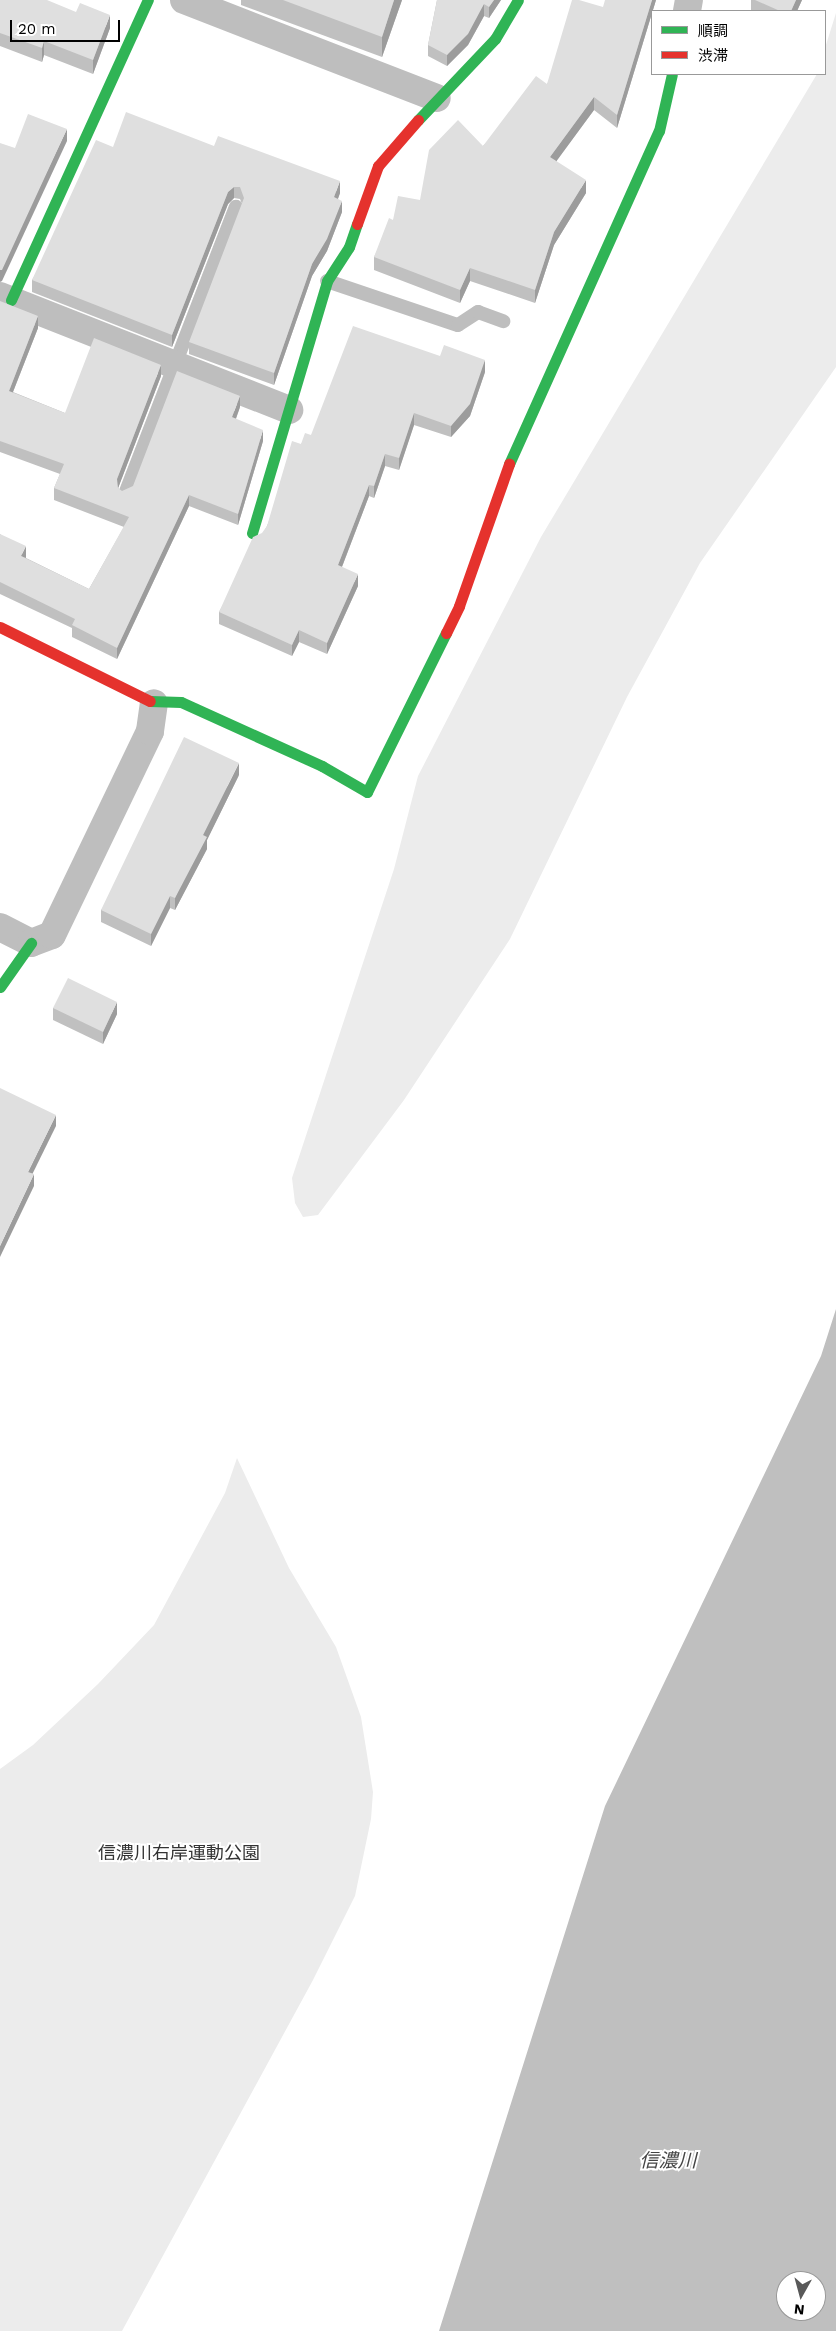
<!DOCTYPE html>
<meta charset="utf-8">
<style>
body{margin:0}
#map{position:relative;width:836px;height:2331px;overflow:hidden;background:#fff;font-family:"Work Sans","Noto Sans JP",sans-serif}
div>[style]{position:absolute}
.green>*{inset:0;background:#ececec}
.water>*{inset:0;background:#bfbfbf}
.lane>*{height:14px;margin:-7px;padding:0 7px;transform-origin:7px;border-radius:7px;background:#bebebe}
.street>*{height:28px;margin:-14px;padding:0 14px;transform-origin:14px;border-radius:14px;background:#bebebe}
.fast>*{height:11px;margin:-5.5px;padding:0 5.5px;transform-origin:5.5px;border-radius:5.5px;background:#30b455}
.jam>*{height:11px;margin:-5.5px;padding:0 5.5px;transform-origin:5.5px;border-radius:5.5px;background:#e5322d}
.wall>*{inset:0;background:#c0c0c0}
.shaded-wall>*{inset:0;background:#9c9c9c}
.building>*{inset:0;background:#dfdfdf}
span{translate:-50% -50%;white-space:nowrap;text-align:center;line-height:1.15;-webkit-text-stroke:4px #fff;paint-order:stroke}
.park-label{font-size:18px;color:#333}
.water-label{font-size:19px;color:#444;font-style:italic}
.legend{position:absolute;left:651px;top:10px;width:175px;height:65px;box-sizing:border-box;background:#fff;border:1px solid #999;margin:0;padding:6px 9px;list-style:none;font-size:15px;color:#000}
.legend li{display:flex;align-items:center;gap:10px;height:25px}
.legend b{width:25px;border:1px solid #999}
.north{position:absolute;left:776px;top:2271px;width:50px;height:50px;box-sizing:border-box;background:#fff;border:1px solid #999;border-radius:50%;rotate:187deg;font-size:14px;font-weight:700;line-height:20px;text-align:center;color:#000}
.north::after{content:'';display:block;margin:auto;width:18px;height:22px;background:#595959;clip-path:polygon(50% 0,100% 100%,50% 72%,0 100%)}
.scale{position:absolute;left:10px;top:20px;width:110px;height:22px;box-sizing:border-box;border:2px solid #000;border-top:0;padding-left:6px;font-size:15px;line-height:18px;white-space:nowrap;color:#000;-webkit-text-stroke:4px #fff;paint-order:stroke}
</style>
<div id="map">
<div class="green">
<i style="clip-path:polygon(836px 13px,836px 367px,700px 563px,627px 697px,510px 939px,404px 1100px,318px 1215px,303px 1217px,295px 1203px,292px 1178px,394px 869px,418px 776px,541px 537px,817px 74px,825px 74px,825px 48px)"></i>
<i style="clip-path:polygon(237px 1458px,289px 1568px,336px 1647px,361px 1717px,373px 1792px,371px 1819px,355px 1896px,313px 1980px,122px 2331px,0 2331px,0 1769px,33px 1745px,98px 1684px,154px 1625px,225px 1493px)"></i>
</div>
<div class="water">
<i style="clip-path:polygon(evenodd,836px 1309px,836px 2331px,439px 2331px,605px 1806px,821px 1356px,836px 1309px,786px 2281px,816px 2281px,816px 2311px,786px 2311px,786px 2281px)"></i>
</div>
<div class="lane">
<i style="left:327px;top:281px;width:138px;rotate:18.6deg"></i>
<i style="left:458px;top:325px;width:24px;rotate:-33deg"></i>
<i style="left:478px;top:312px;width:27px;rotate:20deg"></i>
<i style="left:125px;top:494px;width:308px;rotate:-68.9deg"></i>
</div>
<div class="street">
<i style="left:184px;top:0;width:271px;rotate:21.2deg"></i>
<i style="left:687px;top:11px;width:11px;rotate:-80deg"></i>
<i style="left:0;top:296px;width:311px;rotate:21.5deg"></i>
<i style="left:0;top:927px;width:35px;rotate:27deg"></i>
<i style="left:31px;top:943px;width:22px;rotate:-21deg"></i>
<i style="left:52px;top:935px;width:226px;rotate:-64.3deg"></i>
<i style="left:150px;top:731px;width:28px;rotate:-82deg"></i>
</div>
<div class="fast">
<i style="left:418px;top:120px;width:112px;rotate:-46.5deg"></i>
<i style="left:495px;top:39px;width:45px;rotate:-59.5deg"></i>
<i style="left:11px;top:300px;width:330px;rotate:-65.5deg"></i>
<i style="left:509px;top:464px;width:365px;rotate:-65.8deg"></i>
<i style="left:659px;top:131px;width:58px;rotate:-77.2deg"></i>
<i style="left:252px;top:533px;width:263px;rotate:-73.4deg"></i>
<i style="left:327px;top:281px;width:40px;rotate:-57.1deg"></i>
<i style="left:349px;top:247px;width:24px;rotate:-71deg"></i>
<i style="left:150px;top:701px;width:31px;rotate:2deg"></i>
<i style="left:181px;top:702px;width:155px;rotate:24.4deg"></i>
<i style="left:322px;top:766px;width:52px;rotate:30deg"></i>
<i style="left:367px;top:792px;width:178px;rotate:-63.6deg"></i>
<i style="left:0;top:987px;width:54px;rotate:-54.8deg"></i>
</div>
<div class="jam">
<i style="left:357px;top:224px;width:62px;rotate:-70.1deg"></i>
<i style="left:378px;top:166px;width:61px;rotate:-49deg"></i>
<i style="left:0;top:627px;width:167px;rotate:26.3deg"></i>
<i style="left:446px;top:633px;width:30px;rotate:-64deg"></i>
<i style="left:459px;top:606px;width:151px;rotate:-70.6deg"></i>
</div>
<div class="wall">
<i style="clip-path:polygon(0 0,110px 28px,93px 74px,44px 55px,42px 62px,0 46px)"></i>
<i style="clip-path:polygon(241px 0,402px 0,382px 57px,241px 5px)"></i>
<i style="clip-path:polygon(437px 0,501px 0,489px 18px,484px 16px,468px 45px,447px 66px,428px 56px,428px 45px)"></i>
<i style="clip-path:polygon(656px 0,617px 128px,594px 110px,556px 161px,586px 193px,554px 245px,535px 303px,470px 281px,460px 303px,374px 270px,374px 257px,393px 220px,420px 200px,483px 146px,547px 84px,603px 7px)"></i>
<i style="clip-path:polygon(751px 0,802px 0,797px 11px,753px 11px,751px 10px)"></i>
<i style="clip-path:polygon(214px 146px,340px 193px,338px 199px,342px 212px,327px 251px,312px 276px,274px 385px,189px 354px,189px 342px,242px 204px,240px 199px,234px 198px,228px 204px,172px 347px,32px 292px,32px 280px,113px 147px)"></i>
<i style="clip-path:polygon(0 301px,38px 328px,13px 392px,65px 413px,161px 376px,118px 488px,122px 491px,133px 486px,240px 407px,236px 419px,263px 441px,238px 525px,189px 506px,117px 659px,72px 637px,72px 628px,0 594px,0 534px,26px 558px,89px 589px,124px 527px,54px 500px,54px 488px,60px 474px,0 452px)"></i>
<i style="clip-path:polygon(485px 372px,470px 416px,451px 437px,414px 425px,399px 470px,385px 466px,374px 498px,369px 496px,342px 567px,358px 586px,327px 654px,299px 642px,292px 656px,219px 624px,219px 612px,267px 526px,301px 444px,311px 435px)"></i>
<i style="clip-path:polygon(239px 775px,207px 840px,207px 849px,175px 910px,170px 908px,151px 946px,101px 922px,101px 910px)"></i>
<i style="clip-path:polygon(53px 1008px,117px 1014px,103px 1044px,53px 1020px)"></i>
</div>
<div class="shaded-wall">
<i style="clip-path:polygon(394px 0,402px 0,382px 57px,382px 37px)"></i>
<i style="clip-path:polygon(494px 0,501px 0,489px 18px,489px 7px)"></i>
<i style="clip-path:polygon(652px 0,656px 0,617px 128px,617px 115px)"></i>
<i style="clip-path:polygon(796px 0,802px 0,797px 11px,791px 11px)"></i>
<i style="clip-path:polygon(484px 4px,484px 16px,468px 45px,447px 66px,447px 55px)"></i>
<i style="clip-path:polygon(110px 15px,110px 28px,93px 74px,93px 60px)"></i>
<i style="clip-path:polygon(44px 41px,44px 55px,42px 62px,42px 48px)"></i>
<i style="clip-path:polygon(594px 97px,594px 110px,550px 170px,550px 157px)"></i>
<i style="clip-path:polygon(67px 129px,67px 141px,2px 281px,0 282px,0 270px)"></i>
<i style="clip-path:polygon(586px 180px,586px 193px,554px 245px,535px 303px,535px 290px,554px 232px)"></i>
<i style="clip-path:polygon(340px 181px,340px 193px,334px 209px,334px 197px)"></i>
<i style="clip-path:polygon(234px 187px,234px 198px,228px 204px,172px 347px,172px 335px,228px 192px)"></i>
<i style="clip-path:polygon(342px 201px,342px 212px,327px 251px,312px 276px,274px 385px,274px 373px,312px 264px)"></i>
<i style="clip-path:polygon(470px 268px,470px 281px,460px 303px,460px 290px)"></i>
<i style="clip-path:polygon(38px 316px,38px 328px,9px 402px,9px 391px)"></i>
<i style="clip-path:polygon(485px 360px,485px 372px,470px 416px,451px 437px,451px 426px)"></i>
<i style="clip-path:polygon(161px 365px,161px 376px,117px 491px,117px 479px)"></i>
<i style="clip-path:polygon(240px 396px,240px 407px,232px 429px,232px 417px)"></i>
<i style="clip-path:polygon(414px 413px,414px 425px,399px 470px,399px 458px)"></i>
<i style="clip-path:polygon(263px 430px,263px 441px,238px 525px,238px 514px)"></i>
<i style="clip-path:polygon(385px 454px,385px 466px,374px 498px,374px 486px)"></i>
<i style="clip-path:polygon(369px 485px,369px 496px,338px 577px,338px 565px)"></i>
<i style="clip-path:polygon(189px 495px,189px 506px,117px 659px,117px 648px)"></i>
<i style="clip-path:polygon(26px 546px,26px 558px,21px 556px)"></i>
<i style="clip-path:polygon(358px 574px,358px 586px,327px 654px,327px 643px)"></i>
<i style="clip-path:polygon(299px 630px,299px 642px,292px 656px,292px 645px)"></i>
<i style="clip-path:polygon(239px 763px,239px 775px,207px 840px,207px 849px,175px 910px,175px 898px,203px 835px)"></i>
<i style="clip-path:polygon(170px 896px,170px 908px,151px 946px,151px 934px)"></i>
<i style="clip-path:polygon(117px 1002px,117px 1014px,103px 1044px,103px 1032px)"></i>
<i style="clip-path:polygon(56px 1115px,56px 1126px,28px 1183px,28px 1172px)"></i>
<i style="clip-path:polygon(34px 1174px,34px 1186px,0 1257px,0 1246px)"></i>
</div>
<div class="building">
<i style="clip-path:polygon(0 0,47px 0,76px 12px,80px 3px,110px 15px,93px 60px,44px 41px,42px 48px,0 33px)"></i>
<i style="clip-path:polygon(283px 0,394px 0,382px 37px)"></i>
<i style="clip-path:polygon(437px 0,494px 0,489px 7px,484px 4px,468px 34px,447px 55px,428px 45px)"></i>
<i style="clip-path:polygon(572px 0,579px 0,603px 7px,605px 0,652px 0,617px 115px,594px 97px,550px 157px,586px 180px,554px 232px,535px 290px,470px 268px,460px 290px,374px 257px,389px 218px,393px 220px,398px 196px,420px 200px,429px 150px,458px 120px,483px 146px,536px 76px,547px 84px)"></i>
<i style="clip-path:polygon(755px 0,796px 0,791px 11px,780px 11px)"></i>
<i style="clip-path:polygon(126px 112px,214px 146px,218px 136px,340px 181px,334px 197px,342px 201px,327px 239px,312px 264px,274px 373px,189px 342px,244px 198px,240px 187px,234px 187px,228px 192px,172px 335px,32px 280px,96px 140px,113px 147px)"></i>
<i style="clip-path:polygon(28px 114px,67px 129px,2px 270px,0 270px,0 143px,15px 148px)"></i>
<i style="clip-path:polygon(0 301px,38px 316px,9px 391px,65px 413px,94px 338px,161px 365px,117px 479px,118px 488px,122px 491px,133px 486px,177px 371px,240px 396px,232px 417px,263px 430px,238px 514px,189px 495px,117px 648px,72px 625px,75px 619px,0 582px,0 534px,26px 546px,21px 556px,89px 589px,129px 517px,54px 488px,64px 464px,0 441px)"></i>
<i style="clip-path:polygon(353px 326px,440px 356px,444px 345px,485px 360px,470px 404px,451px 426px,414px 413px,399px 458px,385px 454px,374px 486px,369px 485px,338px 565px,358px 574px,327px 643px,299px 630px,292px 645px,219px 612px,253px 537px,262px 533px,267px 526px,292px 441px,301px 444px,305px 433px,311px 435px)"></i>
<i style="clip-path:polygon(184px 737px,239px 763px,203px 835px,207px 837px,175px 898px,170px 896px,151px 934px,101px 910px)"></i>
<i style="clip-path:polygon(68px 978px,117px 1002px,103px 1032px,53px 1008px)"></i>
<i style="clip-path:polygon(0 1088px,56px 1115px,28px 1172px,34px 1174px,0 1246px)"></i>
</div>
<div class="park-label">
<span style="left:179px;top:1853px">信濃川右岸運動公園</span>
</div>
<div class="water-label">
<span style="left:668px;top:2161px">信濃川</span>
</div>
<ul class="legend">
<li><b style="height:6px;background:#30b455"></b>順調</li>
<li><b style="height:6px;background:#e5322d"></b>渋滞</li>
</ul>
<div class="north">N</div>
<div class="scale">20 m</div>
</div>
